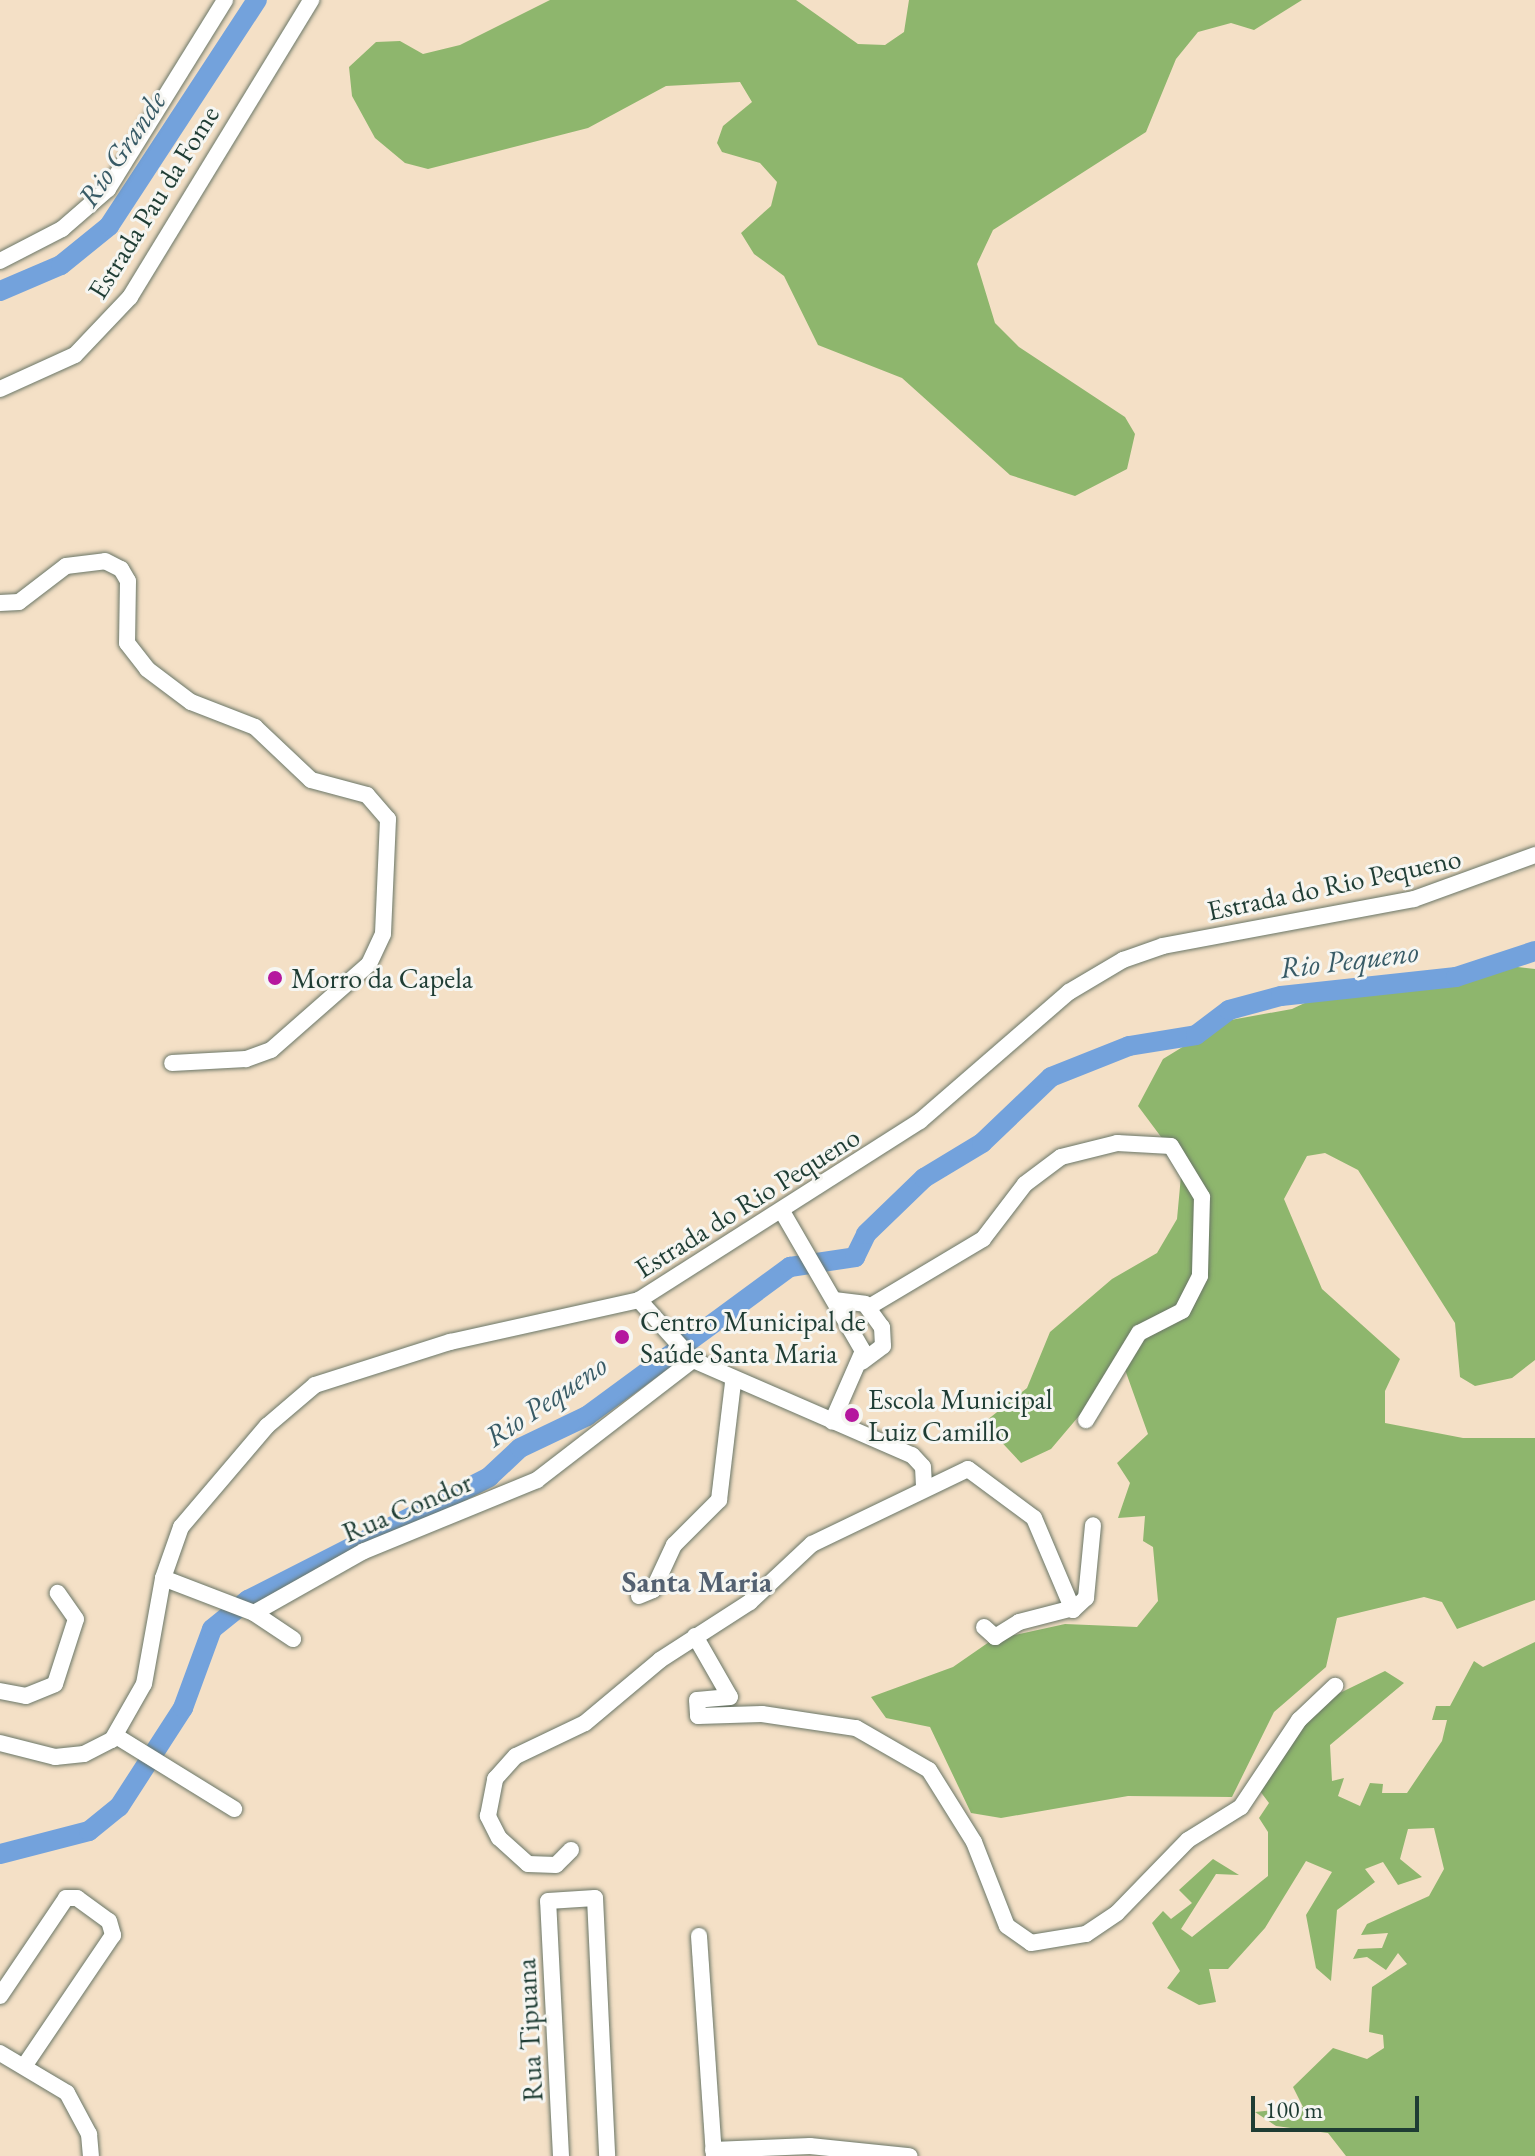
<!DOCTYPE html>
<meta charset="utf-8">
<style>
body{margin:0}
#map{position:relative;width:1535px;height:2156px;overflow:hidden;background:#f4e0c6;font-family:"EB Garamond",serif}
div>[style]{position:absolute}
.forest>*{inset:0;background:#8eb66d}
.river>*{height:20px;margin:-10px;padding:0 10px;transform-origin:10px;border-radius:10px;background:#73a2dc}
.roads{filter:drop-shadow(0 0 2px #6a7667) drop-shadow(0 0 2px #6a7667)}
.minor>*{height:16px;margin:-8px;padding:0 8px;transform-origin:8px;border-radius:8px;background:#fff}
.dots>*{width:22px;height:22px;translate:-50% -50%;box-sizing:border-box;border:4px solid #f6f6f2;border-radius:50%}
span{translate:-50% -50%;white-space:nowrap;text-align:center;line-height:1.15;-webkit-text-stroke:6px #f6f6f2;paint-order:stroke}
.street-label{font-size:28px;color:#1f3d34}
.poi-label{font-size:28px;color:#1f3d34}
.left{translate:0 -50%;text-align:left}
.water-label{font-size:30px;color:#385b66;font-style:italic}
.neighbourhood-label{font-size:30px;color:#546171;font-weight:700}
.scale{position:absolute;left:1251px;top:2096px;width:168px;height:36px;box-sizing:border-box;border:4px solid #1f3d34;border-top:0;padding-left:10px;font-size:24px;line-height:28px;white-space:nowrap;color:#1f3d34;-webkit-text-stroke:6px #f6f6f2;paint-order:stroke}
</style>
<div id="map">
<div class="forest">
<i style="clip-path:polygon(550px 0,796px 0,858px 44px,885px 45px,904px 32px,909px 0,1302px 0,1254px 30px,1231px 23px,1198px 32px,1176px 59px,1146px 132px,993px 230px,977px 264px,995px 323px,1019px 347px,1125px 417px,1135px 434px,1127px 469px,1075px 496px,1010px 475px,902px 378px,818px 345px,784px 276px,754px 254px,741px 233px,771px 206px,777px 182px,760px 163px,722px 152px,717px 143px,723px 126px,752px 102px,740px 82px,666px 86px,588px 128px,428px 169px,405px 163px,375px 138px,352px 96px,349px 67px,376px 42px,400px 41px,423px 54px,460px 45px)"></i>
<i style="clip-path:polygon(1501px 965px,1535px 969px,1535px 1360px,1512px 1378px,1475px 1386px,1460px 1377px,1455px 1323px,1358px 1170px,1325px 1153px,1307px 1156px,1284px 1199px,1322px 1289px,1400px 1359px,1385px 1391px,1385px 1423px,1463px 1438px,1535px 1438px,1535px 1600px,1457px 1629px,1442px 1602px,1424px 1597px,1337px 1618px,1326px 1667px,1274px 1712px,1232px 1797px,1128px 1796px,1001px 1818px,971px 1813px,930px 1727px,886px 1718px,871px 1697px,953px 1667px,992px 1640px,1065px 1624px,1137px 1627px,1158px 1601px,1153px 1547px,1143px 1541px,1145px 1516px,1118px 1518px,1130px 1483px,1117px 1463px,1148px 1434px,1123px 1364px,1051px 1449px,1021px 1463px,994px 1434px,966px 1437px,1027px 1388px,1050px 1332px,1112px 1279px,1157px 1253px,1177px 1219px,1182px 1165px,1138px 1106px,1163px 1059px,1225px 1021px,1292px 1009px,1347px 983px,1432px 982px)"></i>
<i style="clip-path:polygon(1535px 1642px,1535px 2156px,1346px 2156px,1328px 2133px,1276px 2126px,1255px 2112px,1303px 2107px,1293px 2087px,1333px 2048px,1367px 2059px,1384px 2048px,1383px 2035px,1369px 2032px,1372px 1987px,1407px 1964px,1398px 1953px,1386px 1970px,1367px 1957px,1353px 1959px,1358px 1949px,1382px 1948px,1388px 1933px,1361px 1935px,1367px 1924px,1429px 1896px,1444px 1869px,1434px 1828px,1408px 1829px,1400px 1859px,1422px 1877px,1398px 1885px,1383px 1862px,1365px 1869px,1375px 1882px,1337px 1910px,1331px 1981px,1316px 1968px,1306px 1915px,1332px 1872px,1306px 1861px,1265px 1928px,1228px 1969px,1209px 1969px,1216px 2002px,1199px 2005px,1167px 1988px,1180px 1971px,1152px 1923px,1163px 1911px,1171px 1919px,1192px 1903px,1179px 1890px,1213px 1859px,1239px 1875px,1216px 1874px,1181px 1929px,1192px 1937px,1268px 1876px,1268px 1832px,1259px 1818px,1269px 1803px,1260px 1791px,1311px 1707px,1385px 1671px,1404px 1683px,1330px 1745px,1332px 1781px,1344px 1778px,1338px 1796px,1360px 1806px,1370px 1783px,1383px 1784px,1382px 1793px,1407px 1793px,1442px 1741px,1447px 1720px,1432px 1720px,1436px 1706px,1450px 1706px,1474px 1661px,1483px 1667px)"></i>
</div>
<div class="river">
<i style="left:0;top:291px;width:66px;rotate:-23.1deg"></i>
<i style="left:61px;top:265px;width:62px;rotate:-39.1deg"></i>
<i style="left:109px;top:226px;width:270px;rotate:-56.8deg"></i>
<i style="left:0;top:1854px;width:92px;rotate:-14.5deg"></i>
<i style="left:89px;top:1831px;width:38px;rotate:-39deg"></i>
<i style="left:119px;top:1807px;width:118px;rotate:-57.1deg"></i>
<i style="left:183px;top:1708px;width:84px;rotate:-69.8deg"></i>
<i style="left:212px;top:1629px;width:46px;rotate:-38.9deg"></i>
<i style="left:248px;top:1600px;width:271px;rotate:-27deg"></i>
<i style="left:489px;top:1477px;width:42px;rotate:-43.1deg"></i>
<i style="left:520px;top:1448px;width:74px;rotate:-25.5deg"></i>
<i style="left:587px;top:1416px;width:252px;rotate:-36.3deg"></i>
<i style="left:790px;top:1267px;width:66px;rotate:-8.7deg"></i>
<i style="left:855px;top:1257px;width:25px;rotate:-64deg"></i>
<i style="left:866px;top:1234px;width:81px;rotate:-44deg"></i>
<i style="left:924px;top:1178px;width:68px;rotate:-31.1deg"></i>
<i style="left:982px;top:1143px;width:95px;rotate:-43.7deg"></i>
<i style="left:1051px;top:1077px;width:84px;rotate:-21.7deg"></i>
<i style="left:1129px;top:1046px;width:68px;rotate:-9.3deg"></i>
<i style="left:1196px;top:1035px;width:41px;rotate:-37.1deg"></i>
<i style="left:1229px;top:1010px;width:54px;rotate:-15.1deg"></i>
<i style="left:1281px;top:996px;width:176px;rotate:-6.2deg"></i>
<i style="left:1456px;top:977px;width:83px;rotate:-18.2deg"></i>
</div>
<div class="roads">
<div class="minor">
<i style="left:0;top:261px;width:70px;rotate:-27.3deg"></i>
<i style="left:62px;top:229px;width:61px;rotate:-41deg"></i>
<i style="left:108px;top:189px;width:222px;rotate:-58.2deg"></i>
<i style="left:0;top:389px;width:82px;rotate:-24.4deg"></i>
<i style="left:75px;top:355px;width:80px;rotate:-46.5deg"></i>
<i style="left:130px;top:297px;width:348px;rotate:-58.6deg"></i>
<i style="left:0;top:603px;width:19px;rotate:-3deg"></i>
<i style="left:19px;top:602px;width:59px;rotate:-37.5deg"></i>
<i style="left:66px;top:566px;width:39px;rotate:-7deg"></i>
<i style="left:105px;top:561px;width:18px;rotate:27deg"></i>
<i style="left:121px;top:569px;width:14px;rotate:60deg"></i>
<i style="left:128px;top:581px;width:62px;rotate:90.9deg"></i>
<i style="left:127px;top:643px;width:33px;rotate:52deg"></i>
<i style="left:147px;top:669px;width:55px;rotate:36.9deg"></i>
<i style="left:191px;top:702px;width:69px;rotate:21.3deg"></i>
<i style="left:255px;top:727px;width:77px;rotate:43.4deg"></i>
<i style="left:311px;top:780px;width:58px;rotate:15deg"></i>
<i style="left:367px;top:795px;width:32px;rotate:49deg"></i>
<i style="left:388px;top:819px;width:115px;rotate:92.5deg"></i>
<i style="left:383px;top:934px;width:33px;rotate:115deg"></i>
<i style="left:369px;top:964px;width:130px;rotate:138.7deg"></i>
<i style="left:271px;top:1050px;width:27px;rotate:160deg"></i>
<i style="left:246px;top:1059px;width:74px;rotate:176.9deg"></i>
<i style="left:783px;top:1213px;width:160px;rotate:59.9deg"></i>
<i style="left:863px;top:1351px;width:77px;rotate:113.6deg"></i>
<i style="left:639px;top:1300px;width:81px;rotate:48deg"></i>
<i style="left:693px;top:1360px;width:239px;rotate:23.5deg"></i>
<i style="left:912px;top:1455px;width:16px;rotate:47deg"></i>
<i style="left:923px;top:1467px;width:18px;rotate:87deg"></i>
<i style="left:834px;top:1300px;width:31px;rotate:7deg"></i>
<i style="left:865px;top:1304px;width:29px;rotate:54deg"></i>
<i style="left:882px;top:1327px;width:19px;rotate:87deg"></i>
<i style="left:883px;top:1346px;width:26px;rotate:143deg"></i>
<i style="left:869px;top:1307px;width:133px;rotate:-30.8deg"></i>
<i style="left:983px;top:1239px;width:69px;rotate:-52.6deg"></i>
<i style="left:1025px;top:1184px;width:45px;rotate:-36.9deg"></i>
<i style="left:1061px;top:1157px;width:58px;rotate:-14deg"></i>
<i style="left:1117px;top:1143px;width:54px;rotate:3.2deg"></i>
<i style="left:1171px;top:1146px;width:60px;rotate:58.7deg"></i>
<i style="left:1202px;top:1197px;width:79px;rotate:91.5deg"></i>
<i style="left:1200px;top:1276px;width:39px;rotate:117deg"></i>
<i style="left:1182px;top:1311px;width:48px;rotate:152.9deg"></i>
<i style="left:1139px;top:1333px;width:102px;rotate:121.3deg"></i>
<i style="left:163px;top:1578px;width:97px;rotate:21deg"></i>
<i style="left:254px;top:1613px;width:47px;rotate:33.7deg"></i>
<i style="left:639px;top:1596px;width:15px;rotate:-23deg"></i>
<i style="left:653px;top:1590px;width:50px;rotate:-65deg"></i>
<i style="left:674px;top:1545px;width:64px;rotate:-45deg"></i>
<i style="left:719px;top:1500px;width:119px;rotate:-83.2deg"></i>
<i style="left:254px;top:1613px;width:126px;rotate:-29.4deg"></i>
<i style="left:364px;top:1551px;width:187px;rotate:-22.3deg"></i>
<i style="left:537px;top:1480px;width:197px;rotate:-37.6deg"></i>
<i style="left:984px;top:1627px;width:15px;rotate:42deg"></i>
<i style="left:995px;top:1637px;width:28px;rotate:-32deg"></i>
<i style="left:1019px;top:1622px;width:52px;rotate:-14.6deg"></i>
<i style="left:695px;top:1636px;width:70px;rotate:60.2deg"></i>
<i style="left:730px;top:1697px;width:33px;rotate:175deg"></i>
<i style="left:697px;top:1700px;width:16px;rotate:86deg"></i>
<i style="left:698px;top:1716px;width:64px;rotate:-1.8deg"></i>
<i style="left:762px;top:1714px;width:95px;rotate:8.5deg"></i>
<i style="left:856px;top:1728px;width:84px;rotate:29.9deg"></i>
<i style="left:929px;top:1770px;width:85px;rotate:58deg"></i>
<i style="left:974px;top:1842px;width:90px;rotate:68.6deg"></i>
<i style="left:1007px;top:1926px;width:29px;rotate:35deg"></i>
<i style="left:1031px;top:1943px;width:56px;rotate:-9.3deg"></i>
<i style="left:1086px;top:1934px;width:37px;rotate:-34deg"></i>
<i style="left:1117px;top:1913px;width:102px;rotate:-45.8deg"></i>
<i style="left:1188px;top:1840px;width:62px;rotate:-31.9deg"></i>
<i style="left:1241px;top:1807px;width:105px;rotate:-56.3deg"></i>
<i style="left:1299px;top:1720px;width:50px;rotate:-43.4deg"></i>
<i style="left:0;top:1691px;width:26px;rotate:11deg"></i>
<i style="left:26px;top:1696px;width:31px;rotate:-22deg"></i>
<i style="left:55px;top:1684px;width:68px;rotate:-72.1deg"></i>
<i style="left:76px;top:1619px;width:32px;rotate:-125deg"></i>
<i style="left:116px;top:1736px;width:139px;rotate:31.7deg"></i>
<i style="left:0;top:1743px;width:57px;rotate:14.3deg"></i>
<i style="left:55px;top:1757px;width:29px;rotate:-6deg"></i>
<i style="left:84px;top:1754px;width:31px;rotate:-27deg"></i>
<i style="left:112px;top:1740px;width:64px;rotate:-60.3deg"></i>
<i style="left:144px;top:1684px;width:108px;rotate:-79.8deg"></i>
<i style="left:163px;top:1578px;width:54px;rotate:-70.6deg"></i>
<i style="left:181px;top:1527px;width:133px;rotate:-49.6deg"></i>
<i style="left:267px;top:1426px;width:63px;rotate:-40.5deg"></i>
<i style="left:315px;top:1385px;width:142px;rotate:-17.7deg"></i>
<i style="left:450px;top:1342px;width:194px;rotate:-12.5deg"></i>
<i style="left:639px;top:1300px;width:333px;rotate:-32.5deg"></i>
<i style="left:920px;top:1121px;width:197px;rotate:-40.9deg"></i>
<i style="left:1069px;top:992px;width:63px;rotate:-30.7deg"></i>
<i style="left:1123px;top:960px;width:42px;rotate:-19.3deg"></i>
<i style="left:1163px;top:946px;width:255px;rotate:-10.6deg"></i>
<i style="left:1414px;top:899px;width:129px;rotate:-20deg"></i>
<i style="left:571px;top:1850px;width:21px;rotate:135deg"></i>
<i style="left:556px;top:1865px;width:28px;rotate:-178deg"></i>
<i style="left:528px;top:1864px;width:39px;rotate:-138deg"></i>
<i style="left:499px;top:1838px;width:25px;rotate:-117deg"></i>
<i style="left:488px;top:1816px;width:38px;rotate:-79deg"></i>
<i style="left:495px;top:1779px;width:31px;rotate:-48deg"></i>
<i style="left:516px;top:1756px;width:76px;rotate:-25.6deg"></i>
<i style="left:585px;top:1723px;width:98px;rotate:-40deg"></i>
<i style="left:660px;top:1660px;width:107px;rotate:-32.8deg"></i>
<i style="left:750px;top:1602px;width:85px;rotate:-43.1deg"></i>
<i style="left:812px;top:1544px;width:173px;rotate:-25.7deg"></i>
<i style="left:968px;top:1469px;width:82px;rotate:36.6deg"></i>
<i style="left:1034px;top:1518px;width:100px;rotate:67deg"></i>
<i style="left:1073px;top:1610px;width:18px;rotate:-43deg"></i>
<i style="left:1086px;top:1598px;width:73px;rotate:-84.5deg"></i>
<i style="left:699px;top:1936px;width:221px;rotate:86.1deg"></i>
<i style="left:0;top:1996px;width:118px;rotate:-56deg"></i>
<i style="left:66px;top:1898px;width:11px"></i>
<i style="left:77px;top:1898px;width:39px;rotate:36deg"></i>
<i style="left:109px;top:1921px;width:15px;rotate:74deg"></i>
<i style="left:113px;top:1935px;width:157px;rotate:124.1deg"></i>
<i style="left:0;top:2053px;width:78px;rotate:30.8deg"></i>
<i style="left:67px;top:2093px;width:47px;rotate:61.8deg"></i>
<i style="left:89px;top:2134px;width:22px;rotate:85deg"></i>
<i style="left:713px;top:2150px;width:97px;rotate:-2.4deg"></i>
<i style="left:810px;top:2146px;width:100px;rotate:5.8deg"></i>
<i style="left:561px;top:2156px;width:255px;rotate:-92.9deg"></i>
<i style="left:548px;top:1901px;width:47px;rotate:-3.7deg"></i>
<i style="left:595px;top:1898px;width:258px;rotate:87.3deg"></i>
</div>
</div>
<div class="dots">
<i style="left:275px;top:978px;background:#b5179e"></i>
<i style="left:622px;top:1337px;background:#b5179e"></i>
<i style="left:852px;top:1415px;background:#b5179e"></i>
</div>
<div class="street-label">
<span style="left:153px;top:202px;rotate:-58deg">Estrada Pau da Fome</span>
<span style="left:1334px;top:884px;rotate:-12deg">Estrada do Rio Pequeno</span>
<span style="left:747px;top:1202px;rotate:-32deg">Estrada do Rio Pequeno</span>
<span style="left:407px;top:1507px;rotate:-23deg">Rua Condor</span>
<span style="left:529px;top:2030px;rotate:-93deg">Rua Tipuana</span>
</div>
<div class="poi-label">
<span class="left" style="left:291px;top:978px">Morro da Capela</span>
<span class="left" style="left:640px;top:1337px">Centro Municipal de<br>Saúde Santa Maria</span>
<span class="left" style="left:868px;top:1415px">Escola Municipal<br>Luiz Camillo</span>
</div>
<div class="water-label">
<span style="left:122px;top:149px;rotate:-56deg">Rio Grande</span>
<span style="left:1349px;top:960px;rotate:-7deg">Rio Pequeno</span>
<span style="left:546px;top:1401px;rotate:-34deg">Rio Pequeno</span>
</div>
<div class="neighbourhood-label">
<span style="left:697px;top:1582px">Santa Maria</span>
</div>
<div class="scale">100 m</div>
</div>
